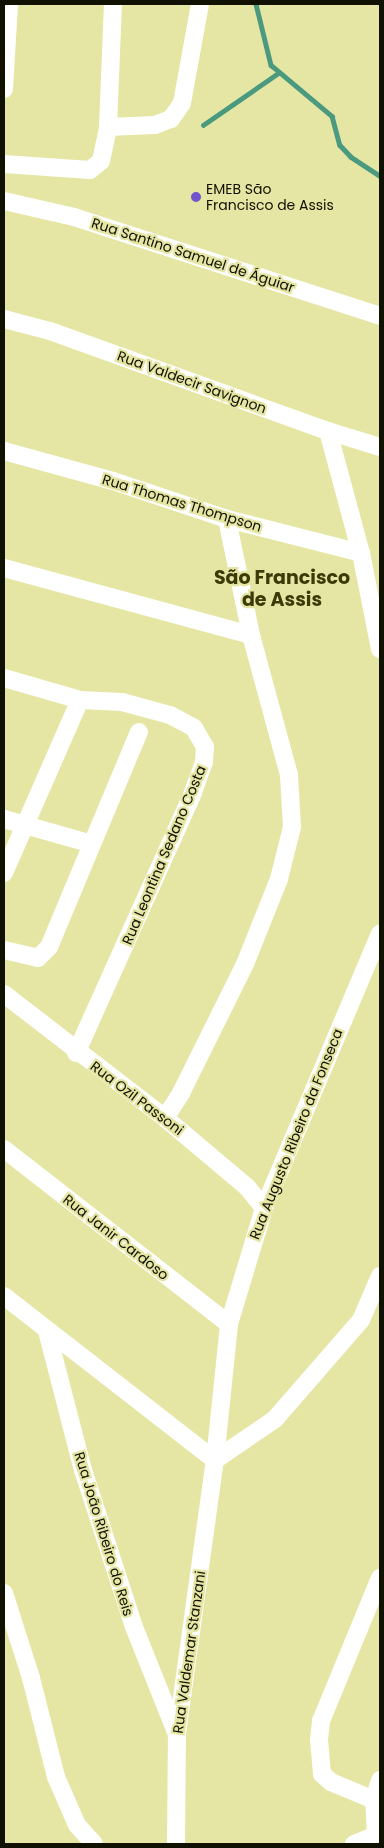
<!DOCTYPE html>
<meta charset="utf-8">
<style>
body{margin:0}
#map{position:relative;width:384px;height:1848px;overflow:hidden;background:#e5e6a4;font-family:Poppins,sans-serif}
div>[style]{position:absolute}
.stream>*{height:4.5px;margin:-2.25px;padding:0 2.25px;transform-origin:2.25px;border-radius:2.25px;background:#4b9a7f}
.street>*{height:18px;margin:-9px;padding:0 9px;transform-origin:9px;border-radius:9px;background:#fff}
.dots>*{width:14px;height:14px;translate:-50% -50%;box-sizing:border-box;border:2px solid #e5e6a4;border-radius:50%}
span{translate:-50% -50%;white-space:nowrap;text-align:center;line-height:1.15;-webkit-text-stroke:4.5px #e5e6a4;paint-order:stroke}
.poi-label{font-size:14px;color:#110}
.left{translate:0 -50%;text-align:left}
.street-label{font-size:14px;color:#110}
.district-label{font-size:19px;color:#3c3b08;font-weight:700}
.frame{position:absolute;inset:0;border:5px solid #110;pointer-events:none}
</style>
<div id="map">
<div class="stream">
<i style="left:256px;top:4px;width:63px;rotate:76.2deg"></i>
<i style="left:271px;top:65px;width:80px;rotate:39.9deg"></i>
<i style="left:332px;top:116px;width:30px;rotate:75deg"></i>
<i style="left:340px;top:145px;width:16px;rotate:47deg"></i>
<i style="left:351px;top:157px;width:35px;rotate:33deg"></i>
<i style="left:203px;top:125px;width:90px;rotate:-34.6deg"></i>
</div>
<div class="street">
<i style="left:4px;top:89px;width:85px;rotate:-86.6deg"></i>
<i style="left:108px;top:127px;width:123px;rotate:-87.7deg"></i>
<i style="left:4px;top:164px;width:86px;rotate:4deg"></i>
<i style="left:90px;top:170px;width:14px;rotate:-39deg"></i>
<i style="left:101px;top:161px;width:35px;rotate:-78deg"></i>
<i style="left:108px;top:127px;width:47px;rotate:-2.4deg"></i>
<i style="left:155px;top:125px;width:17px;rotate:-21deg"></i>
<i style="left:171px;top:119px;width:19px;rotate:-55deg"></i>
<i style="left:182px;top:103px;width:101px;rotate:-79.7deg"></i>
<i style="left:4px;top:201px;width:72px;rotate:12.9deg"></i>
<i style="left:74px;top:217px;width:322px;rotate:17.9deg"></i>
<i style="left:4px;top:319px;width:48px;rotate:14.6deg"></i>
<i style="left:50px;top:331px;width:295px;rotate:19.8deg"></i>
<i style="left:328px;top:431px;width:54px;rotate:17.1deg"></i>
<i style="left:328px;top:431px;width:126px;rotate:74.9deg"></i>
<i style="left:361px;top:553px;width:98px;rotate:78.8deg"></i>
<i style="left:4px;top:451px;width:113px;rotate:15.4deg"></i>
<i style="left:113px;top:481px;width:120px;rotate:18.4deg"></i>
<i style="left:227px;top:519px;width:138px;rotate:14.2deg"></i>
<i style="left:4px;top:568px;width:256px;rotate:15.2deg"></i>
<i style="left:4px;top:678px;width:79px;rotate:16.1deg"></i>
<i style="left:80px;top:700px;width:42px;rotate:2.7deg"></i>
<i style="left:122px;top:702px;width:50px;rotate:15.2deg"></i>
<i style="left:170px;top:715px;width:27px;rotate:28deg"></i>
<i style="left:194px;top:728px;width:22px;rotate:60deg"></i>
<i style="left:205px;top:747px;width:15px;rotate:94deg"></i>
<i style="left:204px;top:762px;width:33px;rotate:110deg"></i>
<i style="left:193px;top:793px;width:285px;rotate:114.2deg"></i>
<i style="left:4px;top:819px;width:91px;rotate:15.9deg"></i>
<i style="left:4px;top:873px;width:189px;rotate:-66.3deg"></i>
<i style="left:4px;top:950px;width:35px;rotate:13deg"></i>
<i style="left:38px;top:958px;width:16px;rotate:-45deg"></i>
<i style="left:49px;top:947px;width:233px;rotate:-67.3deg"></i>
<i style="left:4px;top:994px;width:203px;rotate:37.6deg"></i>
<i style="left:165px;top:1118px;width:107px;rotate:40.1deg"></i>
<i style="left:247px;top:1187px;width:27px;rotate:51deg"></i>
<i style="left:165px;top:1118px;width:30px;rotate:-57deg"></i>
<i style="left:181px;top:1093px;width:144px;rotate:-63.6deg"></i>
<i style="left:245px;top:964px;width:92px;rotate:-68.2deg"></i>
<i style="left:279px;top:879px;width:54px;rotate:-76deg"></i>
<i style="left:292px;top:827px;width:52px;rotate:-93.3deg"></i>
<i style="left:289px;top:775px;width:145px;rotate:-105.2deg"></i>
<i style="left:251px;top:635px;width:118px;rotate:-101.7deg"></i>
<i style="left:4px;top:1149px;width:285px;rotate:37.9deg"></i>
<i style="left:4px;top:1296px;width:267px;rotate:37.9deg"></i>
<i style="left:47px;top:1331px;width:144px;rotate:75.5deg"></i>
<i style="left:83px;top:1470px;width:165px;rotate:72deg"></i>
<i style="left:134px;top:1627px;width:113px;rotate:68.2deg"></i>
<i style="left:215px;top:1460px;width:73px;rotate:-34.3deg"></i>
<i style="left:275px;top:1419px;width:131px;rotate:-49deg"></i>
<i style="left:361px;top:1320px;width:48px;rotate:-66.6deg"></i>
<i style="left:4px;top:1593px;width:89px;rotate:72.4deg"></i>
<i style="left:31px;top:1678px;width:102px;rotate:75.8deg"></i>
<i style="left:56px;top:1777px;width:52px;rotate:66.4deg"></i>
<i style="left:77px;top:1825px;width:25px;rotate:48deg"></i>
<i style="left:374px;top:1800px;width:47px;rotate:-157.3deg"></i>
<i style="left:331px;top:1782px;width:12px;rotate:-138deg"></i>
<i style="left:322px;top:1774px;width:34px;rotate:-95deg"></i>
<i style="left:319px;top:1740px;width:19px;rotate:-84deg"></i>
<i style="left:321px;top:1721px;width:155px;rotate:-67.6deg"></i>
<i style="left:376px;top:1835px;width:35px;rotate:-93deg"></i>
<i style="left:374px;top:1800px;width:21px;rotate:-73deg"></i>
<i style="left:176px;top:1844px;width:111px;rotate:-89.5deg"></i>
<i style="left:177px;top:1733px;width:276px;rotate:-82.1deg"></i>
<i style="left:215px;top:1460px;width:137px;rotate:-84.1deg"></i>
<i style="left:229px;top:1324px;width:121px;rotate:-73.2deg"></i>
<i style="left:264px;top:1208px;width:298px;rotate:-67.1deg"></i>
<i style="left:354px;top:1844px;width:24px;rotate:-22deg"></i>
</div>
<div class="dots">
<i style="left:196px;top:197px;background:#6f54ce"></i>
</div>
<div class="poi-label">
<span class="left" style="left:206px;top:197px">EMEB São<br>Francisco de Assis</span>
</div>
<div class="street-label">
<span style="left:193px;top:255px;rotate:18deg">Rua Santino Samuel de Águiar</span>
<span style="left:192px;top:382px;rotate:20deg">Rua Valdecir Savignon</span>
<span style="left:182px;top:503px;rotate:17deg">Rua Thomas Thompson</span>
<span style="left:164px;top:855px;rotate:-67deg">Rua Leontina Sedano Costa</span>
<span style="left:137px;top:1098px;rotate:37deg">Rua Ozil Passoni</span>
<span style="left:296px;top:1134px;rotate:-68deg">Rua Augusto Ribeiro da Fonseca</span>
<span style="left:116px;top:1237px;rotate:38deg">Rua Janir Cardoso</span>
<span style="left:104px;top:1534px;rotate:73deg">Rua João Ribeiro do Reis</span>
<span style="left:189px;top:1652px;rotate:-82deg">Rua Valdemar Stanzani</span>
</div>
<div class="district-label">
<span style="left:282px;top:589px">São Francisco<br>de Assis</span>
</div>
<div class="frame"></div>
</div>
